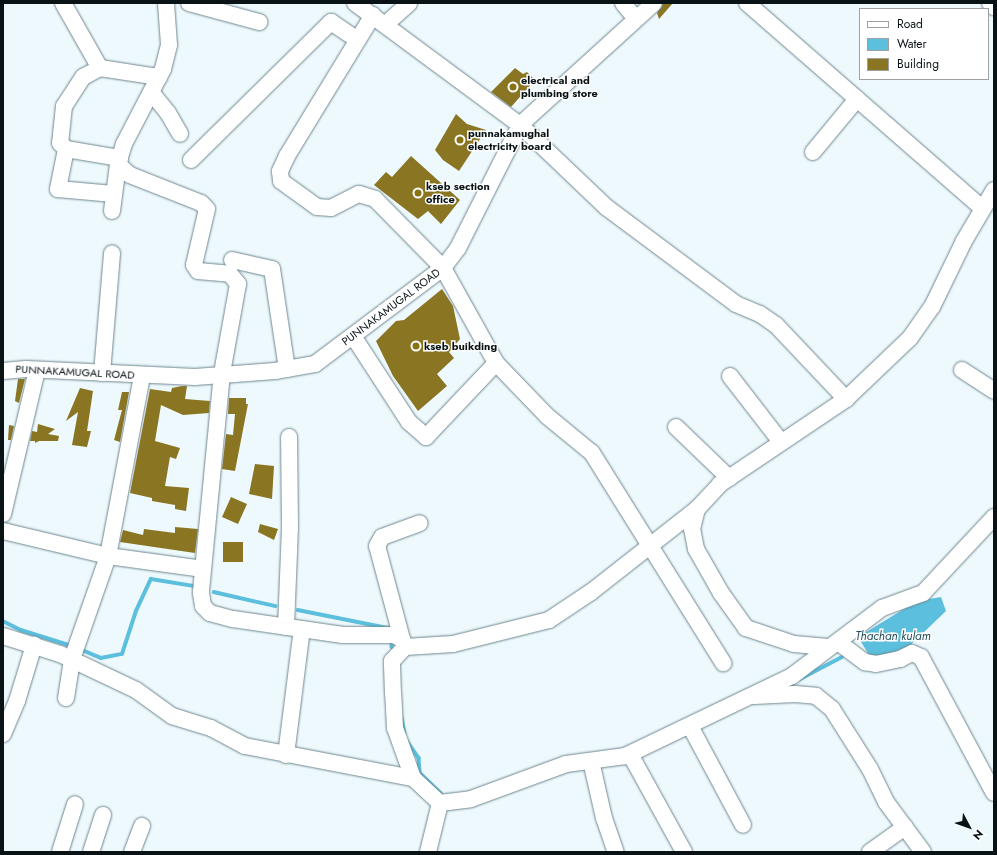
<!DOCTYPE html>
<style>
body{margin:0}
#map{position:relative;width:997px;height:855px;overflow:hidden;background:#eef9fd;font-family:Jost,sans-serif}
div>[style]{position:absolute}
.water>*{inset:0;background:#5cbfde}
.stream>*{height:3.5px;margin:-1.75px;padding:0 1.75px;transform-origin:1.75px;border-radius:1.75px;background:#5cbfde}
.building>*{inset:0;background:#8a7522}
.roads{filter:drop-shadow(0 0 1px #6e878f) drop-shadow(0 0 1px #6e878f)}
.minor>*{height:16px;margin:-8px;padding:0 8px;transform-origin:8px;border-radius:8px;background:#fff}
.dots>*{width:11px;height:11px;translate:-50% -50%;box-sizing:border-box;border:2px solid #fff;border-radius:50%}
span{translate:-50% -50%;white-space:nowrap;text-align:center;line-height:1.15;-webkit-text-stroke:3px #fff;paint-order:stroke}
.poi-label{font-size:11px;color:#091316;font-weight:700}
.left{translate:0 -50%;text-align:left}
.street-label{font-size:11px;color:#091316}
.water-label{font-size:12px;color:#224d5b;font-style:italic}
.frame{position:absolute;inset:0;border:4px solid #091316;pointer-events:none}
.legend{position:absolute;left:859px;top:8px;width:130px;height:72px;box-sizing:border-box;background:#fff;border:1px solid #9da1a2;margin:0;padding:5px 7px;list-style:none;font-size:12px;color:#091316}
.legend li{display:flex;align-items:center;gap:8px;height:20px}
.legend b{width:20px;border:1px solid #9da1a2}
.north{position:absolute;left:949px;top:807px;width:40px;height:40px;-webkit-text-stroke:3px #fff;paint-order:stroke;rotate:131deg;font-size:11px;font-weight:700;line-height:16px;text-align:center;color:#091316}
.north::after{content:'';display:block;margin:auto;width:14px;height:18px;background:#091316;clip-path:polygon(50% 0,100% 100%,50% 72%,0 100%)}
</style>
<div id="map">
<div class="water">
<i style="clip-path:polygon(941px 597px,946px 611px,900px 655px,869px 655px,858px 637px,917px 601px)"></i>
</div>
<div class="stream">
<i style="left:214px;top:592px;width:63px;rotate:12.9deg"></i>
<i style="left:298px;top:610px;width:91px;rotate:11.4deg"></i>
<i style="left:3px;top:621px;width:20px;rotate:27deg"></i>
<i style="left:21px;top:630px;width:53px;rotate:17.4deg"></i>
<i style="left:392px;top:645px;width:2px;rotate:90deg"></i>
<i style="left:80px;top:649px;width:23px;rotate:23deg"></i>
<i style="left:101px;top:658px;width:21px;rotate:-11deg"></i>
<i style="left:122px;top:654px;width:45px;rotate:-72deg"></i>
<i style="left:136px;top:611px;width:35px;rotate:-65deg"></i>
<i style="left:151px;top:579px;width:44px;rotate:9.2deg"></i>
<i style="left:800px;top:679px;width:47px;rotate:-27.6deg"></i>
<i style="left:402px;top:718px;width:15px;rotate:79deg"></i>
<i style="left:407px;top:741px;width:21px;rotate:55deg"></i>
<i style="left:419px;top:758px;width:15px;rotate:86deg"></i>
<i style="left:420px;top:773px;width:29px;rotate:44deg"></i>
</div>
<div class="building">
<i style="clip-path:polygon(663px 3px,673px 3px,659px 19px,657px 13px)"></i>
<i style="clip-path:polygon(515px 68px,523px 74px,527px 72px,535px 80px,511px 107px,491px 92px)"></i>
<i style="clip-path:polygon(456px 114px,467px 124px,486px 130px,459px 171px,443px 160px,435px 150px)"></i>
<i style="clip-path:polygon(411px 156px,460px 200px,441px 224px,428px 211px,418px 219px,374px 185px,386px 172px,392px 177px)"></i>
<i style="clip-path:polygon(442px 289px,453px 306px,460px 339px,449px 352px,454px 358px,437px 374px,447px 386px,418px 411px,393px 376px,376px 341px,396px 321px,404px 320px)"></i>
<i style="clip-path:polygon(18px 379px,25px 379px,19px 403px,15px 401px)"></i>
<i style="clip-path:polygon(182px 386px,187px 386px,185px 399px,210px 401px,209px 413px,183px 415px,161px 405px,155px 441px,180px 448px,176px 459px,170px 457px,165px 486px,189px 488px,186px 511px,175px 509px,175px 505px,152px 501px,152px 498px,130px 493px,150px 389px,171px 392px,172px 388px)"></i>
<i style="clip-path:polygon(80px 388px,93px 391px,87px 431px,91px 431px,87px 447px,72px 445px,78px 412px,66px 421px)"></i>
<i style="clip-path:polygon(122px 392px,129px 392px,120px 442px,114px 440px,122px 410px,118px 410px)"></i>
<i style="clip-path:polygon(229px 398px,246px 398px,246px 404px,248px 404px,235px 471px,222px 469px,226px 434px,233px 435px,235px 414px,228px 414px)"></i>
<i style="clip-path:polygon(38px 424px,55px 429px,48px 434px,59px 436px,58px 441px,39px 441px,35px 443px,35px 441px,30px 441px,32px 431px,37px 432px)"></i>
<i style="clip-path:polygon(9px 425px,14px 426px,11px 440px,8px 440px)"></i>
<i style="clip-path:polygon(255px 464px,274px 466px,272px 499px,249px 494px)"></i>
<i style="clip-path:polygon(231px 497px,247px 504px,238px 524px,222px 517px)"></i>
<i style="clip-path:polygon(260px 524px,278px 529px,274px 540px,258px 532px)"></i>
<i style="clip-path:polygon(175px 527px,198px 529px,195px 553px,120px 542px,123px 530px,143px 535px,144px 529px,175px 533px)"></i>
<i style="clip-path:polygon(223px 542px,243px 542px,243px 562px,223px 562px)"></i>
</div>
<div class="roads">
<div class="minor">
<i style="left:63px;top:3px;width:75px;rotate:60.4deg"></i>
<i style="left:100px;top:68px;width:19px;rotate:152deg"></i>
<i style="left:83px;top:77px;width:35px;rotate:123deg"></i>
<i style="left:64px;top:106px;width:37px;rotate:96deg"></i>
<i style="left:60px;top:143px;width:8px;rotate:45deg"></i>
<i style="left:66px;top:149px;width:55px;rotate:9.5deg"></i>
<i style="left:166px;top:3px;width:42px;rotate:85.9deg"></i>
<i style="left:169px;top:45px;width:25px;rotate:104deg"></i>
<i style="left:163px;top:69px;width:85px;rotate:117.5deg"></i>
<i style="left:124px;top:144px;width:21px;rotate:107deg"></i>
<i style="left:118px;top:164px;width:16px;rotate:43deg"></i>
<i style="left:130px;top:175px;width:76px;rotate:21.5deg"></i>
<i style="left:201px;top:203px;width:8px;rotate:45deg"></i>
<i style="left:207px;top:209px;width:57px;rotate:103.1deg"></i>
<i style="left:194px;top:265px;width:7px;rotate:56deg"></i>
<i style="left:198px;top:271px;width:32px;rotate:5deg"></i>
<i style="left:230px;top:274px;width:13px;rotate:51deg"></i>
<i style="left:238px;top:284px;width:90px;rotate:100.2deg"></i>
<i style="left:222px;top:373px;width:221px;rotate:95.5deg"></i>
<i style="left:201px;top:593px;width:13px;rotate:81deg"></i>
<i style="left:203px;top:606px;width:10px;rotate:45deg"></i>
<i style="left:210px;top:613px;width:24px;rotate:15deg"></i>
<i style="left:233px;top:619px;width:111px;rotate:8.3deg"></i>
<i style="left:343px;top:635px;width:51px"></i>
<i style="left:394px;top:635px;width:9px;rotate:27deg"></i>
<i style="left:402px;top:639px;width:9px;rotate:69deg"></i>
<i style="left:189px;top:3px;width:73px;rotate:15.2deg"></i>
<i style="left:355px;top:3px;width:205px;rotate:36.5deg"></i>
<i style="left:520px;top:125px;width:119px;rotate:43.6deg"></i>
<i style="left:606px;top:207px;width:162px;rotate:36.7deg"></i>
<i style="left:736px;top:304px;width:26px;rotate:23deg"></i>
<i style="left:760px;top:314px;width:19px;rotate:35deg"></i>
<i style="left:776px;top:325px;width:102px;rotate:46.6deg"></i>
<i style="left:623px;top:3px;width:19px;rotate:51deg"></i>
<i style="left:747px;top:3px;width:313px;rotate:41.1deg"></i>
<i style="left:990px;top:3px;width:6px;rotate:45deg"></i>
<i style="left:373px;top:15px;width:165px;rotate:121.4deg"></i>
<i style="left:287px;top:156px;width:17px;rotate:115deg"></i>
<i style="left:280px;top:171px;width:10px;rotate:84deg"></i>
<i style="left:281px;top:181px;width:44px;rotate:35.8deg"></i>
<i style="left:317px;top:207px;width:14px;rotate:4deg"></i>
<i style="left:331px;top:208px;width:31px;rotate:-27deg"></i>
<i style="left:359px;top:194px;width:17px;rotate:17deg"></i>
<i style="left:375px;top:199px;width:97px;rotate:45.4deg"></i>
<i style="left:443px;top:268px;width:109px;rotate:60.8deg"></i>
<i style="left:496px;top:363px;width:74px;rotate:46.1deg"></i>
<i style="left:547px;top:416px;width:58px;rotate:39.4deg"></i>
<i style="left:592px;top:453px;width:248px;rotate:58deg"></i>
<i style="left:386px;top:24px;width:31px;rotate:-42deg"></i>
<i style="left:100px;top:68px;width:60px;rotate:8.7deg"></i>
<i style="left:151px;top:92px;width:27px;rotate:51deg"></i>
<i style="left:168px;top:113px;width:24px;rotate:60deg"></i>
<i style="left:66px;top:149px;width:41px;rotate:101.3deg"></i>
<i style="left:58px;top:189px;width:56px;rotate:5.1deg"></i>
<i style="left:813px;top:152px;width:69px;rotate:-50.3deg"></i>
<i style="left:191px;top:160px;width:197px;rotate:-44.6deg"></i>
<i style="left:331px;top:22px;width:32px;rotate:34deg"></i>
<i style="left:112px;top:211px;width:47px;rotate:-82.7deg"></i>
<i style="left:232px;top:260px;width:41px;rotate:12.7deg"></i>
<i style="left:272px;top:269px;width:101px;rotate:81.5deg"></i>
<i style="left:353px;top:336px;width:103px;rotate:56.9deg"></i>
<i style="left:409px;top:422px;width:23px;rotate:41deg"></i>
<i style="left:426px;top:437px;width:102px;rotate:-46.6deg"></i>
<i style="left:962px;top:370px;width:38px;rotate:33deg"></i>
<i style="left:3px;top:371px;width:23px;rotate:-5deg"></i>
<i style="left:26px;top:369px;width:169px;rotate:2.7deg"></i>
<i style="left:195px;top:377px;width:80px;rotate:-4.3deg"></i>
<i style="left:275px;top:371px;width:41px;rotate:-9.9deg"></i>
<i style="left:315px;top:364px;width:160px;rotate:-36.9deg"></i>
<i style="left:443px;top:268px;width:25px;rotate:-53deg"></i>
<i style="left:458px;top:248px;width:138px;rotate:-63.2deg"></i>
<i style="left:520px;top:125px;width:181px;rotate:-42.3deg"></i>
<i style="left:102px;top:373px;width:120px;rotate:-85.2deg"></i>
<i style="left:730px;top:376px;width:83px;rotate:52.3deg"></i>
<i style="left:676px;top:427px;width:74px;rotate:43.9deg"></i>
<i style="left:3px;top:514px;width:148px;rotate:-76.7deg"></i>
<i style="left:3px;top:531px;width:108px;rotate:13.4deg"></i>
<i style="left:108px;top:556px;width:96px;rotate:7.8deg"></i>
<i style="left:286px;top:627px;width:100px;rotate:-87.7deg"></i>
<i style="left:290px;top:527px;width:90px;rotate:-90.6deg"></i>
<i style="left:3px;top:636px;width:60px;rotate:17.5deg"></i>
<i style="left:60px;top:654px;width:84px;rotate:25.3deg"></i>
<i style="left:136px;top:690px;width:44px;rotate:35.8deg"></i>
<i style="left:172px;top:716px;width:41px;rotate:17.1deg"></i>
<i style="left:211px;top:728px;width:38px;rotate:28deg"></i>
<i style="left:245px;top:746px;width:171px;rotate:10.8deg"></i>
<i style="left:413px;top:778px;width:53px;rotate:-109.8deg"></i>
<i style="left:395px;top:728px;width:34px;rotate:-93deg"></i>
<i style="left:393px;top:694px;width:33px;rotate:-92deg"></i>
<i style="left:392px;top:661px;width:19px;rotate:-47deg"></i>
<i style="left:405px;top:647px;width:48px;rotate:-3.6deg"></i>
<i style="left:453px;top:644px;width:99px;rotate:-14deg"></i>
<i style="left:549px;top:620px;width:50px;rotate:-33.7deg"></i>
<i style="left:591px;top:592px;width:135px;rotate:-38.1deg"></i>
<i style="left:402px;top:639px;width:96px;rotate:-105deg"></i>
<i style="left:377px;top:546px;width:10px;rotate:-61deg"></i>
<i style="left:382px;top:537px;width:40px;rotate:-20.2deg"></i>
<i style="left:838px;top:642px;width:34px;rotate:37deg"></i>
<i style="left:865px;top:662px;width:11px;rotate:10deg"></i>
<i style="left:876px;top:664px;width:25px;rotate:-12deg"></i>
<i style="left:900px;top:659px;width:13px;rotate:-27deg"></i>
<i style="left:912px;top:653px;width:10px;rotate:24deg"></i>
<i style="left:921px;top:657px;width:154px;rotate:61.8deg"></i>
<i style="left:828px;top:647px;width:34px;rotate:-175deg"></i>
<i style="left:794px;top:644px;width:51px;rotate:-161.6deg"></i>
<i style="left:746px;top:628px;width:43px;rotate:-125.5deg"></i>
<i style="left:721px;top:593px;width:51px;rotate:-119.6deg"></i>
<i style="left:696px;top:549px;width:20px;rotate:-101deg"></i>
<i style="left:692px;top:529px;width:21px;rotate:-76deg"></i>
<i style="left:697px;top:509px;width:34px;rotate:-47deg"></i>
<i style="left:720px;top:484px;width:152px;rotate:-34deg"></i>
<i style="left:846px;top:399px;width:88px;rotate:-43.6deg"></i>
<i style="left:910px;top:338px;width:38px;rotate:-55deg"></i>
<i style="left:932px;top:307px;width:73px;rotate:-64.1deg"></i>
<i style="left:964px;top:241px;width:59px;rotate:-59.5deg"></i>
<i style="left:754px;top:696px;width:41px;rotate:-2.8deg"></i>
<i style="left:795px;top:694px;width:21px;rotate:5deg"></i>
<i style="left:816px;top:696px;width:21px;rotate:39deg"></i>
<i style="left:832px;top:709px;width:71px;rotate:57.7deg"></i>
<i style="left:870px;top:769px;width:37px;rotate:64deg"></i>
<i style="left:886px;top:802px;width:62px;rotate:53.5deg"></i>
<i style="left:66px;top:698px;width:39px;rotate:-81deg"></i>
<i style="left:72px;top:659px;width:109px;rotate:-70.7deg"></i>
<i style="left:108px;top:556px;width:183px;rotate:-79.3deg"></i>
<i style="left:690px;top:726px;width:112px;rotate:61.8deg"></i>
<i style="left:3px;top:734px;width:36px;rotate:-67deg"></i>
<i style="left:17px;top:701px;width:59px;rotate:-73.1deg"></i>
<i style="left:630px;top:754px;width:112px;rotate:61.1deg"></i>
<i style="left:286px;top:755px;width:127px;rotate:-82.8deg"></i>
<i style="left:591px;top:761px;width:58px;rotate:77.2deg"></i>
<i style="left:604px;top:818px;width:36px;rotate:71deg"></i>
<i style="left:413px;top:778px;width:37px;rotate:43deg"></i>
<i style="left:440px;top:803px;width:31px;rotate:-7deg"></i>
<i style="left:471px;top:799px;width:101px;rotate:-20.2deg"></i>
<i style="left:566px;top:764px;width:60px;rotate:-7.7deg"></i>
<i style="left:625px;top:756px;width:185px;rotate:-25.6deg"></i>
<i style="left:792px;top:676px;width:113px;rotate:-37.1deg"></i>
<i style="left:882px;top:608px;width:44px;rotate:-20.1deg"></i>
<i style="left:923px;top:593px;width:104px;rotate:-46.9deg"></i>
<i style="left:60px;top:852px;width:50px;rotate:-72.6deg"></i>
<i style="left:91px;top:852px;width:39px;rotate:-72deg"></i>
<i style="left:132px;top:852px;width:28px;rotate:-69deg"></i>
<i style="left:428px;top:852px;width:50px;rotate:-76.2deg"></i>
<i style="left:870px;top:852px;width:43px;rotate:-35.5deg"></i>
</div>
</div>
<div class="dots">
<i style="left:513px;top:87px;background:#887213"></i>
<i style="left:460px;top:140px;background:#887213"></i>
<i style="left:418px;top:193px;background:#887213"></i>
<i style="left:416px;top:346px;background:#887213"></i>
</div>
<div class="poi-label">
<span class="left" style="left:521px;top:87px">electrical and<br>plumbing store</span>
<span class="left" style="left:468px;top:140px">punnakamughal<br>electricity board</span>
<span class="left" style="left:426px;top:193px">kseb section<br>office</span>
<span class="left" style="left:424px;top:346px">kseb buikding</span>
</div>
<div class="street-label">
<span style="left:391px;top:307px;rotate:-37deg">PUNNAKAMUGAL ROAD</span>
<span style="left:75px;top:372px;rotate:3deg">PUNNAKAMUGAL ROAD</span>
</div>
<div class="water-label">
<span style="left:893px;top:637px">Thachan kulam</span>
</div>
<div class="frame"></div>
<ul class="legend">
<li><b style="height:5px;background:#fff"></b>Road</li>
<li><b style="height:11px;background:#5cbfde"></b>Water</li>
<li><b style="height:11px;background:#8a7522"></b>Building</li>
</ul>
<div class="north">N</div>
</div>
